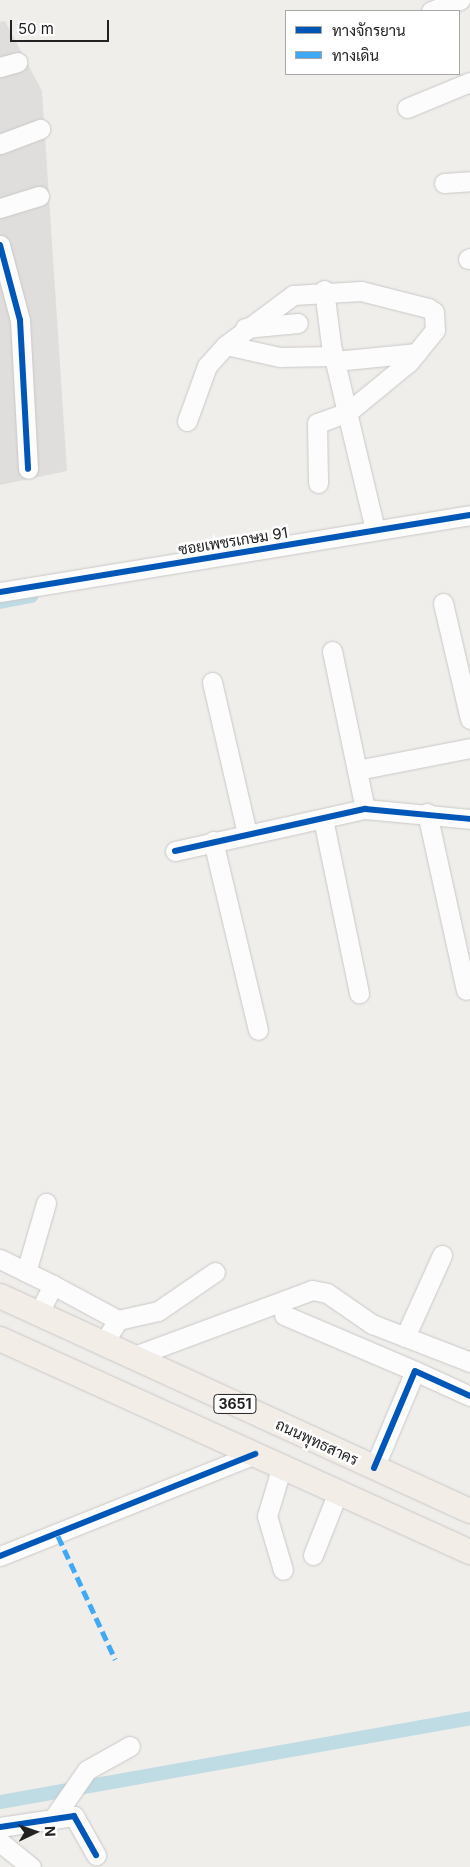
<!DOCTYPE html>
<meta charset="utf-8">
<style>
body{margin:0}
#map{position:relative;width:470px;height:1867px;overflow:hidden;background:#f0eeeb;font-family:Inter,Sarabun,sans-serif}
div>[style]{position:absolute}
.residential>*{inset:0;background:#dfdedc}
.canal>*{height:14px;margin:-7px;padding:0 7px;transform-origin:7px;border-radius:7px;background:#bfdbe3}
.roads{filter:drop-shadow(0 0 1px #c9c8c7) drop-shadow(0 0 1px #c9c8c7)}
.minor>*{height:19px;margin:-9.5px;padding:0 9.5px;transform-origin:9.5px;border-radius:9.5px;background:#fdfcfc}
.major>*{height:24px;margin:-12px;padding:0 12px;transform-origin:12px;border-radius:12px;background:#f3ede7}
.quiet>*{height:5px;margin-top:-2.5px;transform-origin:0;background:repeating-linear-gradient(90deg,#3fa9f5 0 10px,transparent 0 15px)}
.cycleway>*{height:6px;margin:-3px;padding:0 3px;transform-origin:3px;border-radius:3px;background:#0057b8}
span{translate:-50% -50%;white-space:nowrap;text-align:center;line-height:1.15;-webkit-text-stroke:5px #fff;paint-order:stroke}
.shield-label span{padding:1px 4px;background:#fff;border:1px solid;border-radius:4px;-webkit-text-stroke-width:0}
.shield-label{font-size:14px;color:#222;font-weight:700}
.street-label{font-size:15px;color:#222}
.legend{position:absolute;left:285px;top:10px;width:175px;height:65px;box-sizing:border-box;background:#fff;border:1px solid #a7a7a7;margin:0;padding:6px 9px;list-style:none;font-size:15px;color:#222}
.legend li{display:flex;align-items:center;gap:10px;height:25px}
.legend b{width:25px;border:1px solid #a7a7a7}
.north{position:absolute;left:10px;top:1807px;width:50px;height:50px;-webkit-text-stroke:4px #fff;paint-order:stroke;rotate:87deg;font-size:14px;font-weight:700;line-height:20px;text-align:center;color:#222}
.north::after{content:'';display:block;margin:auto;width:18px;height:22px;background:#222;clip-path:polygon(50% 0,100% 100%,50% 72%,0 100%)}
.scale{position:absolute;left:10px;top:20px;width:99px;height:22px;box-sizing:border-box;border:2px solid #222;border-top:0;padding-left:6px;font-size:15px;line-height:18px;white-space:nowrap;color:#222;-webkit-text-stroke:4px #fff;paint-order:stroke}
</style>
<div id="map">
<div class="residential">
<i style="clip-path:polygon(5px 21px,42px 91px,67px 471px,0 485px,0 22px)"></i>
</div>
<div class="canal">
<i style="left:0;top:602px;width:32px;rotate:-11deg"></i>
<i style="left:0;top:1802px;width:477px;rotate:-10.1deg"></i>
</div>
<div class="roads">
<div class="minor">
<i style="left:431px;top:11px;width:31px;rotate:-21deg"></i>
<i style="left:0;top:67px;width:18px;rotate:-16deg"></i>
<i style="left:407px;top:108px;width:68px;rotate:-22.4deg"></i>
<i style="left:0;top:144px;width:43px;rotate:-20.6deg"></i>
<i style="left:444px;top:183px;width:26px;rotate:-4deg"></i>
<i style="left:0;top:208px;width:41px;rotate:-17.1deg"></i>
<i style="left:0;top:245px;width:78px;rotate:75.1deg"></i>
<i style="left:20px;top:320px;width:149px;rotate:86.9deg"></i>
<i style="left:468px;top:259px;width:2px;rotate:-27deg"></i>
<i style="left:324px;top:290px;width:55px;rotate:82.7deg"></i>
<i style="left:331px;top:345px;width:190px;rotate:76.6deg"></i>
<i style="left:245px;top:328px;width:53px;rotate:-5.4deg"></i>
<i style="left:226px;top:345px;width:55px;rotate:12.5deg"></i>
<i style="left:280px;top:357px;width:53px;rotate:-1.1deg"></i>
<i style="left:335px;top:361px;width:82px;rotate:-5.6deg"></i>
<i style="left:187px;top:421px;width:59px;rotate:-70deg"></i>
<i style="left:207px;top:366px;width:28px;rotate:-48deg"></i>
<i style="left:226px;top:345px;width:84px;rotate:-36.7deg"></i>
<i style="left:293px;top:295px;width:68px;rotate:-3.4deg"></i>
<i style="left:361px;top:291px;width:69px;rotate:14.2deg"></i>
<i style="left:428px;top:308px;width:7px;rotate:34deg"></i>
<i style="left:434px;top:312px;width:18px;rotate:87deg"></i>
<i style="left:435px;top:330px;width:41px;rotate:129.1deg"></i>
<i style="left:409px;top:362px;width:79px;rotate:140.7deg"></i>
<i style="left:348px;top:412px;width:33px;rotate:160deg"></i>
<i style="left:317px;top:423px;width:60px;rotate:89deg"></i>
<i style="left:0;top:592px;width:476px;rotate:-9.3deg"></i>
<i style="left:443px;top:603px;width:119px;rotate:76.9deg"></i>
<i style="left:332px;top:651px;width:161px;rotate:78.2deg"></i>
<i style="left:212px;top:682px;width:156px;rotate:77deg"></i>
<i style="left:357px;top:770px;width:115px;rotate:-11deg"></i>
<i style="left:427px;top:813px;width:181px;rotate:77.6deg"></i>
<i style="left:323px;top:819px;width:178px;rotate:78.3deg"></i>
<i style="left:213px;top:841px;width:194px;rotate:76.6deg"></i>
<i style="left:175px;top:851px;width:195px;rotate:-12.5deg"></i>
<i style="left:365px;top:809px;width:105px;rotate:5.4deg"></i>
<i style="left:0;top:1259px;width:59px;rotate:26.1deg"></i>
<i style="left:53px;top:1285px;width:34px;rotate:117deg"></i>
<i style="left:26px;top:1272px;width:72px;rotate:-73.8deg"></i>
<i style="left:53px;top:1285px;width:74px;rotate:28.3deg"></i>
<i style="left:284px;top:1315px;width:142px;rotate:23.1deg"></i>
<i style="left:405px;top:1337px;width:90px;rotate:-65.7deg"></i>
<i style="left:103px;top:1344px;width:28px;rotate:-58deg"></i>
<i style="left:118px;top:1320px;width:41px;rotate:-12.7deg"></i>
<i style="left:158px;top:1311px;width:69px;rotate:-34.4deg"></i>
<i style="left:132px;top:1357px;width:192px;rotate:-20.4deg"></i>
<i style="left:312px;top:1290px;width:15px;rotate:11deg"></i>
<i style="left:327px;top:1293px;width:55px;rotate:34.6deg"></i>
<i style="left:372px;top:1324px;width:105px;rotate:21.2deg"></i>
<i style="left:282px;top:1466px;width:52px;rotate:106.7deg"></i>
<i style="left:267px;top:1516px;width:56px;rotate:73.5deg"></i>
<i style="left:374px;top:1468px;width:105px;rotate:-67.1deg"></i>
<i style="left:415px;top:1371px;width:60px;rotate:24.4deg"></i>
<i style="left:313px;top:1555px;width:68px;rotate:-68.4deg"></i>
<i style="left:0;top:1556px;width:275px;rotate:-21.8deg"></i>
<i style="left:55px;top:1816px;width:56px;rotate:-55.2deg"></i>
<i style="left:87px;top:1770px;width:49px;rotate:-29.2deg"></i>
<i style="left:0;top:1827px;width:75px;rotate:-8.5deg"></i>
<i style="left:74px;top:1816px;width:45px;rotate:60.6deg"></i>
<i style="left:0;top:1842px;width:40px;rotate:39deg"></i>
</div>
<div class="major">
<i style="left:0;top:1296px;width:517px;rotate:24.58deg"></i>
<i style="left:0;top:1339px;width:516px;rotate:24.38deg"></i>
</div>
</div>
<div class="quiet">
<i style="left:58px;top:1536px;width:136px;rotate:65.1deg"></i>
</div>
<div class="cycleway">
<i style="left:0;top:245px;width:78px;rotate:75.1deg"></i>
<i style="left:20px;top:320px;width:149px;rotate:86.9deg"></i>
<i style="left:0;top:592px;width:476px;rotate:-9.3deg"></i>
<i style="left:175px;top:851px;width:195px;rotate:-12.5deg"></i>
<i style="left:365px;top:809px;width:105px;rotate:5.4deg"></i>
<i style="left:374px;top:1468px;width:105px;rotate:-67.1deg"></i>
<i style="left:415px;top:1371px;width:60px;rotate:24.4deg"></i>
<i style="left:0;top:1556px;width:275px;rotate:-21.8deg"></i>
<i style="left:0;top:1827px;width:75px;rotate:-8.5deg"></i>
<i style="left:74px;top:1816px;width:45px;rotate:60.6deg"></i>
</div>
<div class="shield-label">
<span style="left:235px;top:1404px">3651</span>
</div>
<div class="street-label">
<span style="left:233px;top:541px;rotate:-9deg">ซอยเพชรเกษม 91</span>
<span style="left:317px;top:1442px;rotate:25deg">ถนนพุทธสาคร</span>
</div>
<ul class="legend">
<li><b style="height:6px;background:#0057b8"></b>ทางจักรยาน</li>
<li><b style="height:6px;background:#3fa9f5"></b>ทางเดิน</li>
</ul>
<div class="north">N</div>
<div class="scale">50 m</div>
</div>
